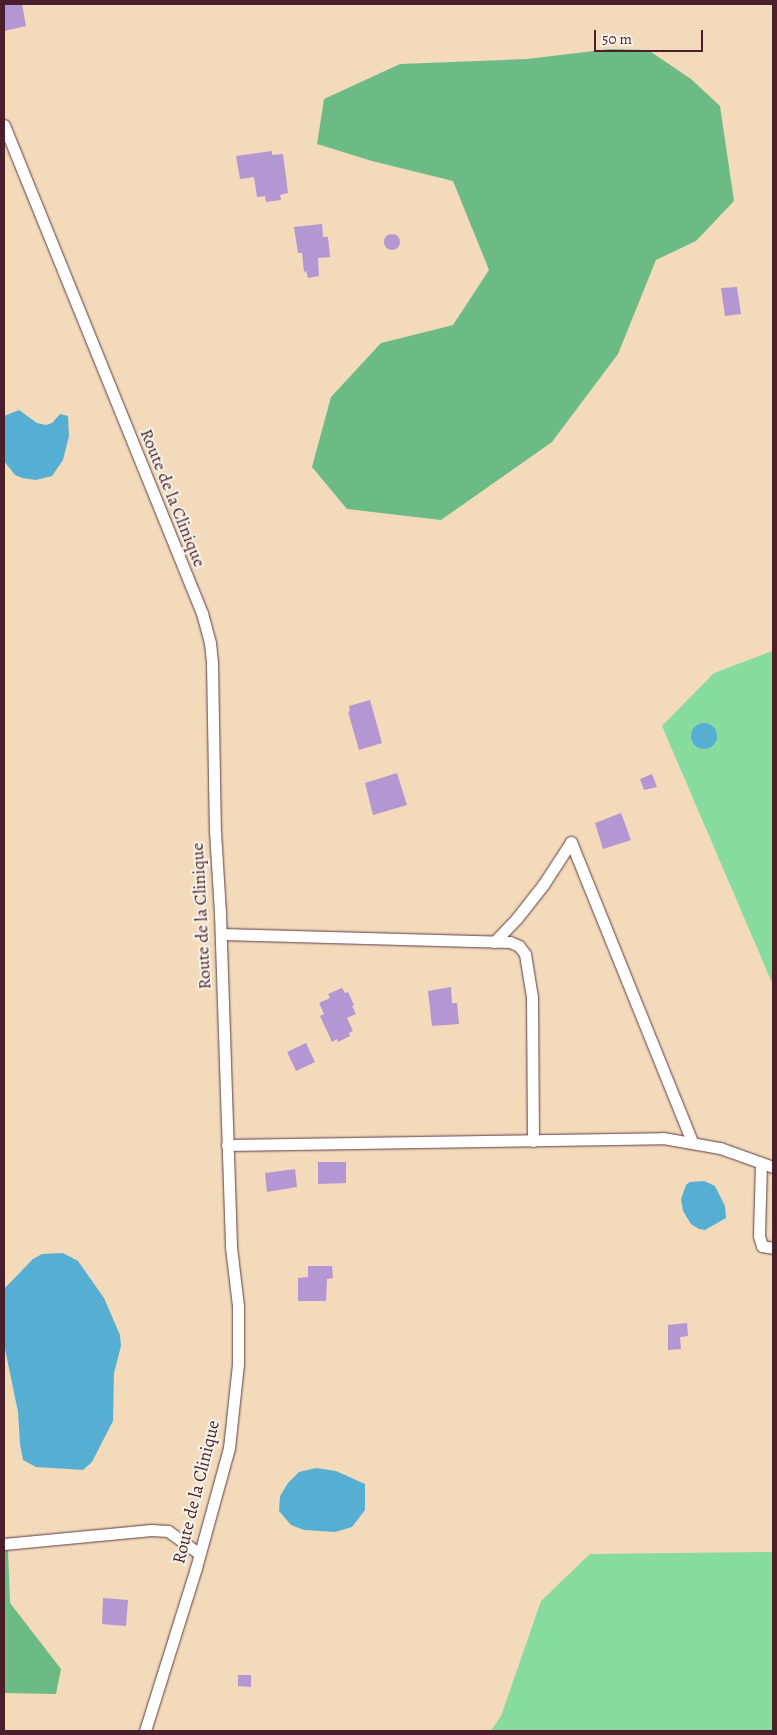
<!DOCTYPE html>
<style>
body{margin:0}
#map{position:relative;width:777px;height:1735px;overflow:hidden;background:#f2dabb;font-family:Alegreya,serif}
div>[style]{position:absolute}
.green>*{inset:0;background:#87db9d}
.forest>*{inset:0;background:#6dbb84}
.water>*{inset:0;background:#56afd3}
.round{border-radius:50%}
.building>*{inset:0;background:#b496d3}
.roads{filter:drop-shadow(0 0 1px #633b41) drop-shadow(0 0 1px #633b41)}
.minor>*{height:11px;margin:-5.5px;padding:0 5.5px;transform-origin:5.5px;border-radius:5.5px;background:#fff}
span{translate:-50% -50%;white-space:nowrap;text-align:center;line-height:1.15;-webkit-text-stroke:4px #f7f3e8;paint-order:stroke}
.street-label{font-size:18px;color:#4a1f2b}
.frame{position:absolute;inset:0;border:5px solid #4a1f2b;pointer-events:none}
.scale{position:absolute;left:594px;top:30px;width:109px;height:22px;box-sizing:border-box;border:2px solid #4a1f2b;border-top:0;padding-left:6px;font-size:15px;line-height:18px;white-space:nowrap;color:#4a1f2b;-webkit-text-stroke:4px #f7f3e8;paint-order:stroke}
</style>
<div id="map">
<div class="green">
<i style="clip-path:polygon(773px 651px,773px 985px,662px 726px,714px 673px)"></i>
<i style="clip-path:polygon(773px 1552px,773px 1731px,491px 1731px,501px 1716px,541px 1601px,590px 1554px)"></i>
</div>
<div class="forest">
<i style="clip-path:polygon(610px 49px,648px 50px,691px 79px,720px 106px,734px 201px,696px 241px,656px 260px,618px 354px,552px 442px,441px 520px,347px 509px,312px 467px,331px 397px,381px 343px,453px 325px,489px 270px,453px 181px,372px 161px,317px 144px,324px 99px,400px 64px,527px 59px)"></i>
<i style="clip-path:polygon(8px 1550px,10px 1603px,61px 1669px,56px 1694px,4px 1693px,4px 1551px)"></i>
</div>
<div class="water">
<i style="clip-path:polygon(19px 410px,37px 423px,46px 425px,52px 423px,60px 414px,68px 416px,69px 436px,63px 460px,52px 476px,36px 480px,22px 478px,15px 475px,4px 461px,4px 416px)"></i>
<i class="round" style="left:691px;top:723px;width:26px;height:26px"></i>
<i style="clip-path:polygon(704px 1181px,715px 1186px,725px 1206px,726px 1218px,705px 1230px,699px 1229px,691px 1224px,683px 1211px,681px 1199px,686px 1185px,690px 1182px)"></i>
<i style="clip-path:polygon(63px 1253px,78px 1261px,104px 1298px,120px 1335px,121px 1346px,114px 1373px,113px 1421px,92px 1462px,83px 1470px,36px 1467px,23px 1460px,20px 1444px,18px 1412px,4px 1344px,4px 1289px,33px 1259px,42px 1254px)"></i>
<i style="clip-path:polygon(316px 1468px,336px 1471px,365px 1484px,365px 1510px,352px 1527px,335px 1532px,304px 1530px,291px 1525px,279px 1511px,280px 1496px,288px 1483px,299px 1472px)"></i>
</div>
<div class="building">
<i style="clip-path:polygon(4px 4px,22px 4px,26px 26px,4px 31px)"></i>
<i style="clip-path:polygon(272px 151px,272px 155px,283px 154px,288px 193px,280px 195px,281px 200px,266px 202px,265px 196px,257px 197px,254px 177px,240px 179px,236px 156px)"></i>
<i style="clip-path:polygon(322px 224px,323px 237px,328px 237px,330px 257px,318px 258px,319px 276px,308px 278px,306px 271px,304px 272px,302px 253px,298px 253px,294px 227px)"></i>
<i class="round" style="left:384px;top:234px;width:16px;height:16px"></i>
<i style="clip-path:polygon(737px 287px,741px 314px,725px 316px,721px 288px)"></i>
<i style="clip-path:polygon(370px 700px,382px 743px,359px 750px,348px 712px,350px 711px,349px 706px)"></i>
<i style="clip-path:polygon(397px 773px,407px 805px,373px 815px,365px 783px)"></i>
<i style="clip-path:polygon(652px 774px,657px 787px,644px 790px,640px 779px)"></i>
<i style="clip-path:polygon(621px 813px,631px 840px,603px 849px,595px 823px)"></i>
<i style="clip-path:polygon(451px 987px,452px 1003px,457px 1003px,459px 1024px,432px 1026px,428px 991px)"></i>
<i style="clip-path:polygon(342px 988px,345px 993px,348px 992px,354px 1005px,352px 1006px,356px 1014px,347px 1018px,353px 1031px,349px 1033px,350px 1036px,338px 1042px,337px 1039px,332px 1042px,320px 1016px,324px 1014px,319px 1003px,330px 998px,328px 994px)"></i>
<i style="clip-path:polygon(306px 1043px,315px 1062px,296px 1071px,287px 1052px)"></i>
<i style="clip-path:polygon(318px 1162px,346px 1162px,346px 1183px,318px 1184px)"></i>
<i style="clip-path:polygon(295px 1169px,297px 1187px,267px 1192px,265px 1173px)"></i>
<i style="clip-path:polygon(308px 1266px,332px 1266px,333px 1278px,327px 1279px,326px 1301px,298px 1301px,298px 1278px,308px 1277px)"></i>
<i style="clip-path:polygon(687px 1323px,688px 1336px,680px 1337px,681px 1349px,668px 1350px,668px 1325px)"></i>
<i style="clip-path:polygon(103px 1598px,128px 1600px,126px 1626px,102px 1624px)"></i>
<i style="clip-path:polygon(238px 1675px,251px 1675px,251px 1687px,238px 1686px)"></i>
</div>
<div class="roads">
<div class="minor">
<i style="left:4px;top:125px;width:527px;rotate:67.92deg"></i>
<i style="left:202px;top:613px;width:31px;rotate:75deg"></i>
<i style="left:210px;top:643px;width:20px;rotate:84deg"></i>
<i style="left:212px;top:663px;width:168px;rotate:89deg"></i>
<i style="left:215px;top:831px;width:82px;rotate:86.5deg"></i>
<i style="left:220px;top:913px;width:334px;rotate:88.1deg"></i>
<i style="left:231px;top:1247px;width:59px;rotate:83.2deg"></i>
<i style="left:238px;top:1306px;width:58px;rotate:90deg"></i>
<i style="left:238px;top:1364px;width:84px;rotate:96.1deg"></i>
<i style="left:229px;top:1448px;width:124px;rotate:105.4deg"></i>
<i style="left:196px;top:1568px;width:171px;rotate:107.4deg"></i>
<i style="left:571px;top:842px;width:323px;rotate:68deg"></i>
<i style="left:221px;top:934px;width:289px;rotate:1.6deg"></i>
<i style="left:510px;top:942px;width:10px;rotate:24deg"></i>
<i style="left:519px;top:946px;width:10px;rotate:53deg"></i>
<i style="left:525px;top:954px;width:44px;rotate:80.8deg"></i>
<i style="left:532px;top:997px;width:144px;rotate:89.6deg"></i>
<i style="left:494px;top:942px;width:33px;rotate:-46deg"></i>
<i style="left:517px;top:918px;width:42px;rotate:-51.8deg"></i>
<i style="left:543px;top:885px;width:51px;rotate:-56.9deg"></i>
<i style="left:227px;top:1145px;width:436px;rotate:-0.9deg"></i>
<i style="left:663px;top:1138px;width:58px;rotate:10deg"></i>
<i style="left:720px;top:1148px;width:56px;rotate:19.7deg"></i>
<i style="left:761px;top:1163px;width:73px;rotate:91.6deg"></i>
<i style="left:759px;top:1236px;width:10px;rotate:73deg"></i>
<i style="left:762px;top:1246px;width:11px;rotate:10deg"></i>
<i style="left:4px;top:1544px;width:148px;rotate:-5.4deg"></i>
<i style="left:151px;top:1530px;width:17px;rotate:3deg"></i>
<i style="left:168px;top:1531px;width:39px;rotate:36deg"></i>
</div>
</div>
<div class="street-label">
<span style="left:173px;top:498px;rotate:68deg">Route de la Clinique</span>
<span style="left:201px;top:916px;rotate:-93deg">Route de la Clinique</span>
<span style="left:196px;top:1492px;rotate:-76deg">Route de la Clinique</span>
</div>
<div class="frame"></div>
<div class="scale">50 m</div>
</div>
